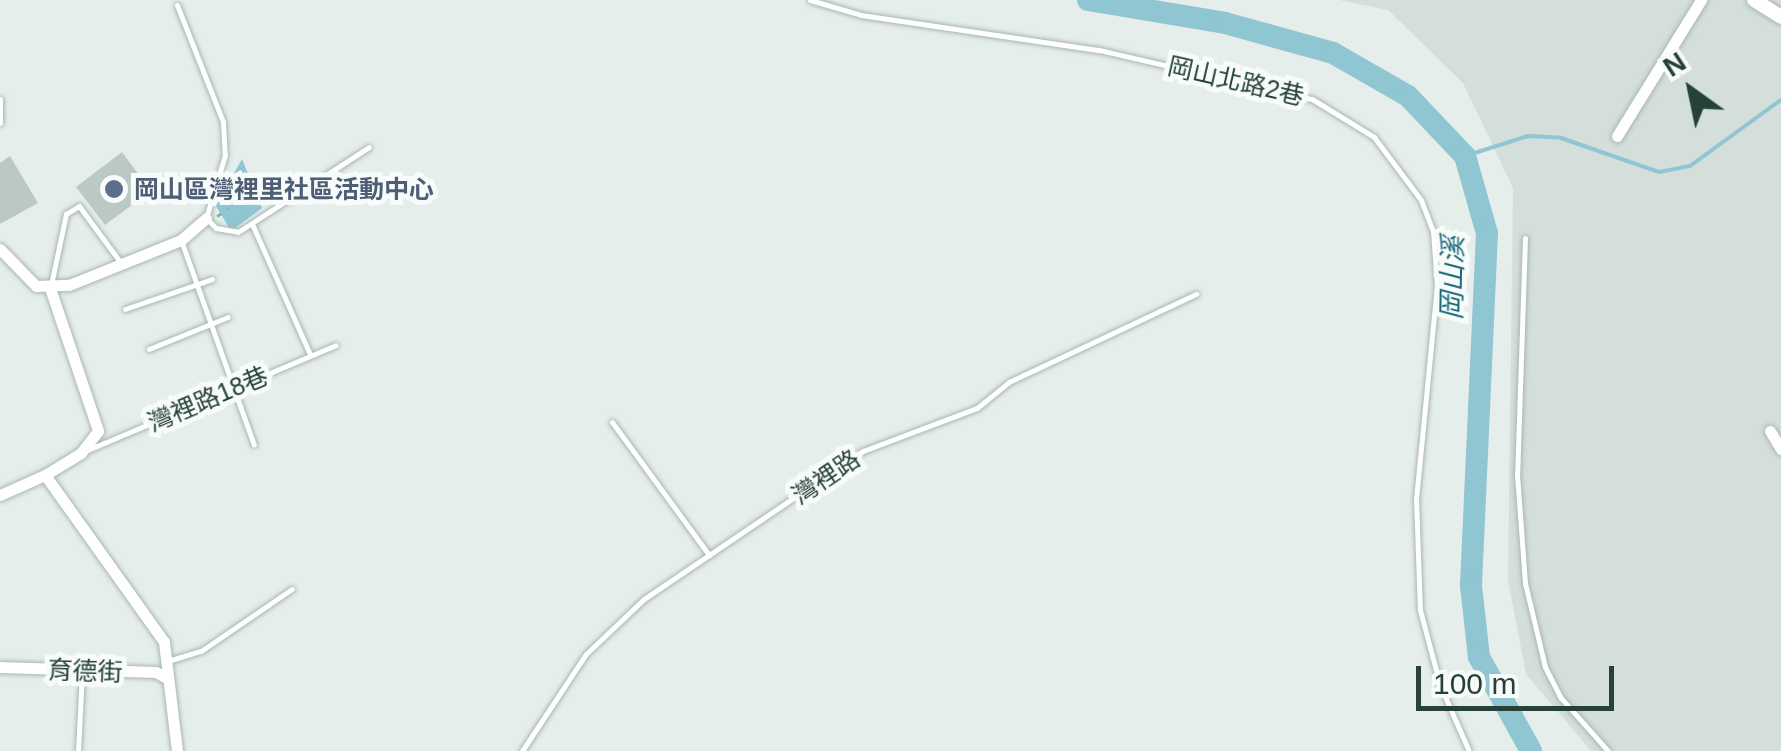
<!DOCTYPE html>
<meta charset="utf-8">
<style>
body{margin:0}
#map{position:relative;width:1781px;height:751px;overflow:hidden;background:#e6eeeb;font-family:Arial,"Noto Sans TC",sans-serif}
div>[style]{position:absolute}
.built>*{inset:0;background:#d4deda}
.water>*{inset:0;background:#90c5d2}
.stream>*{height:4px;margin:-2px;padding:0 2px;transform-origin:2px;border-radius:2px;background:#90c5d2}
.river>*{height:22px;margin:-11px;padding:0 11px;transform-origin:11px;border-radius:11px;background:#90c5d2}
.building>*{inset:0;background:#bbc9c4}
.path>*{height:2.5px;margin-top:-1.25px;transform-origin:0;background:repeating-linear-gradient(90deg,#87b1a6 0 5px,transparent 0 13px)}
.roads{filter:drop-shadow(0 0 2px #a8b7b2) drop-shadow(0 0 2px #a8b7b2)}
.service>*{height:5px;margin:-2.5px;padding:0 2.5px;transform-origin:2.5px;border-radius:2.5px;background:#fff}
.minor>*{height:11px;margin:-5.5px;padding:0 5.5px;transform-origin:5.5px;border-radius:5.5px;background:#fff}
.tertiary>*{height:14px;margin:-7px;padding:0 7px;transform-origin:7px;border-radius:7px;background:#fff}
.dots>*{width:28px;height:28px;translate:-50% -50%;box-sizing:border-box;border:5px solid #f7fbf9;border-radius:50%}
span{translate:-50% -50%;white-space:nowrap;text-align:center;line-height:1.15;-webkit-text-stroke:10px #f7fbf9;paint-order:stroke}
.street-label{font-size:25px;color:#25413a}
.service-label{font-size:25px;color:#4e5e75;font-weight:700}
.left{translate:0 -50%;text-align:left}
.water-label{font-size:28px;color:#1f697c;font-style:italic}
.north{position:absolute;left:1641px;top:40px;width:100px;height:100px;-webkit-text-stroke:8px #f7fbf9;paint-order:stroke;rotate:327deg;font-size:28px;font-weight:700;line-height:40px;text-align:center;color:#25413a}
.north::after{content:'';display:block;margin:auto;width:35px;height:45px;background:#25413a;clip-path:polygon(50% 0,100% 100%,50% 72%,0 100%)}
.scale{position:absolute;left:1416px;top:666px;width:198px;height:45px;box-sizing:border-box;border:5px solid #25413a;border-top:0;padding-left:12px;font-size:30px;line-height:35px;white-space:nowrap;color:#25413a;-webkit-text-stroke:8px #f7fbf9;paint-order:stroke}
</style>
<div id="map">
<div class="built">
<i style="clip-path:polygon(1339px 0,1781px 0,1781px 751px,1591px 751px,1526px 674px,1508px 580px,1513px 188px,1463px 83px,1388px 10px)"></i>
</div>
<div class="water">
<i style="clip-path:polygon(242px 159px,262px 208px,231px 231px,216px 206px)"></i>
</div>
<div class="stream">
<i style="left:1465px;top:156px;width:66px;rotate:-17.6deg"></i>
<i style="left:1528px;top:136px;width:33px;rotate:3deg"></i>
<i style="left:1561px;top:138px;width:104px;rotate:19.1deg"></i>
<i style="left:1659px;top:172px;width:32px;rotate:-11deg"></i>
<i style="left:1690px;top:166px;width:112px;rotate:-36deg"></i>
</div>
<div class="river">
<i style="left:1088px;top:0;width:139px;rotate:9.5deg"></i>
<i style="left:1225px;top:23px;width:112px;rotate:15.5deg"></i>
<i style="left:1333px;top:53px;width:86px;rotate:29.8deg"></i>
<i style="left:1408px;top:96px;width:83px;rotate:46.5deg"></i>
<i style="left:1465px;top:156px;width:80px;rotate:74.1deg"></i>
<i style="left:1487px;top:233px;width:353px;rotate:92.6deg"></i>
<i style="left:1471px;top:586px;width:71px;rotate:83.6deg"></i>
<i style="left:1479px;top:657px;width:107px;rotate:61deg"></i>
</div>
<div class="building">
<i style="clip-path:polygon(122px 152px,151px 191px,105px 225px,76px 187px)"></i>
<i style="clip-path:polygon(10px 156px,38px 203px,0 224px,0 163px)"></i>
</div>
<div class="path">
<i style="left:217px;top:216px;width:14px;rotate:-34deg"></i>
</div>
<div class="roads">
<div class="service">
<i style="left:810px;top:0;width:53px;rotate:16.4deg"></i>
<i style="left:861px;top:15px;width:241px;rotate:8.4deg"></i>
<i style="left:1099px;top:50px;width:219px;rotate:13deg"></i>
<i style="left:1312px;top:99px;width:73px;rotate:31.5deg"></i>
<i style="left:1374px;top:137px;width:79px;rotate:53.3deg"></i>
<i style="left:1421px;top:200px;width:33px;rotate:69deg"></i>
<i style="left:1433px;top:231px;width:54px;rotate:85.8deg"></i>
<i style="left:1437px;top:285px;width:214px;rotate:95.6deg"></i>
<i style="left:1416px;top:498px;width:112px;rotate:88deg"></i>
<i style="left:1420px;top:610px;width:78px;rotate:75.1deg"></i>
<i style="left:1440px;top:685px;width:72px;rotate:66.3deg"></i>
<i style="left:177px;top:5px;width:126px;rotate:68.5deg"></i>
<i style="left:223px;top:122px;width:33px;rotate:87deg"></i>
<i style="left:225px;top:155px;width:66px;rotate:106.8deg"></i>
<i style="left:206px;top:218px;width:14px;rotate:45deg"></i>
<i style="left:216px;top:228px;width:22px;rotate:10deg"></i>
<i style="left:238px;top:232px;width:156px;rotate:-33deg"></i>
<i style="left:0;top:99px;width:24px;rotate:90deg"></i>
<i style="left:252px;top:224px;width:142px;rotate:66deg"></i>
<i style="left:1525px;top:238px;width:236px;rotate:91.9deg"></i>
<i style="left:1517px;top:474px;width:109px;rotate:85.8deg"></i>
<i style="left:1525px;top:583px;width:86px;rotate:76.6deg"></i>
<i style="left:1545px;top:667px;width:35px;rotate:63deg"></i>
<i style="left:1561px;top:698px;width:71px;rotate:48.4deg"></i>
<i style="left:182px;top:243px;width:214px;rotate:70.4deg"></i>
<i style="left:51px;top:285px;width:73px;rotate:-78.1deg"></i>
<i style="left:66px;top:214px;width:15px;rotate:-32deg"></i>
<i style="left:79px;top:206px;width:71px;rotate:53.6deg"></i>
<i style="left:125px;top:309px;width:92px;rotate:-19deg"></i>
<i style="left:149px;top:349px;width:85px;rotate:-22.1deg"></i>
<i style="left:612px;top:422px;width:165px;rotate:53.9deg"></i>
<i style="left:85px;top:451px;width:272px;rotate:-22.9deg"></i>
<i style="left:171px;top:660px;width:31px;rotate:-17deg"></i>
<i style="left:201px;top:651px;width:110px;rotate:-34.3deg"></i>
<i style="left:78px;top:751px;width:79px;rotate:-87.1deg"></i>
<i style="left:522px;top:751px;width:116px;rotate:-56.6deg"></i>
<i style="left:586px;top:654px;width:80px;rotate:-43.5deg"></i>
<i style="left:644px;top:599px;width:264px;rotate:-34.1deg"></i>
<i style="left:863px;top:451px;width:122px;rotate:-20.7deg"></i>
<i style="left:977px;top:408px;width:41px;rotate:-39.1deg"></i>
<i style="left:1009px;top:382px;width:207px;rotate:-25.2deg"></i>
</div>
<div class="minor">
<i style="left:1617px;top:136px;width:160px;rotate:-58.3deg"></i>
<i style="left:0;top:249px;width:52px;rotate:45.8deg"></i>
<i style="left:36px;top:286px;width:33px;rotate:-2deg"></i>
<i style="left:69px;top:285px;width:121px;rotate:-21.9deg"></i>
<i style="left:181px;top:240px;width:33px;rotate:-41deg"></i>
<i style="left:50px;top:288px;width:151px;rotate:71.4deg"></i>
<i style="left:98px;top:431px;width:28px;rotate:128deg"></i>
<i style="left:81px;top:453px;width:42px;rotate:148.6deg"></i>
<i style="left:45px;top:475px;width:205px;rotate:54.5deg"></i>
<i style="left:164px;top:642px;width:110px;rotate:83.2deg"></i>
<i style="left:1770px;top:431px;width:21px;rotate:59deg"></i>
<i style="left:0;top:495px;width:49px;rotate:-24deg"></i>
<i style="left:0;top:667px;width:156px;rotate:1.8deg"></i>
<i style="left:156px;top:672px;width:14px;rotate:30deg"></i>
</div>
<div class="tertiary">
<i style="left:1754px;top:0;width:32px;rotate:32deg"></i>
</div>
</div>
<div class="dots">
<i style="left:114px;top:189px;background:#5c6f8a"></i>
</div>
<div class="street-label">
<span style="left:1236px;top:81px;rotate:13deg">岡山北路2巷</span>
<span style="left:208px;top:399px;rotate:-23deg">灣裡路18巷</span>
<span style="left:826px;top:477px;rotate:-34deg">灣裡路</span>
<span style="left:85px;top:671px;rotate:2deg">育德街</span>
</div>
<div class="service-label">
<span class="left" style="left:134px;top:189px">岡山區灣裡里社區活動中心</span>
</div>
<div class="water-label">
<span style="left:1453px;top:278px;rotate:-89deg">岡山溪</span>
</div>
<div class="north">N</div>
<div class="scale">100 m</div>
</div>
